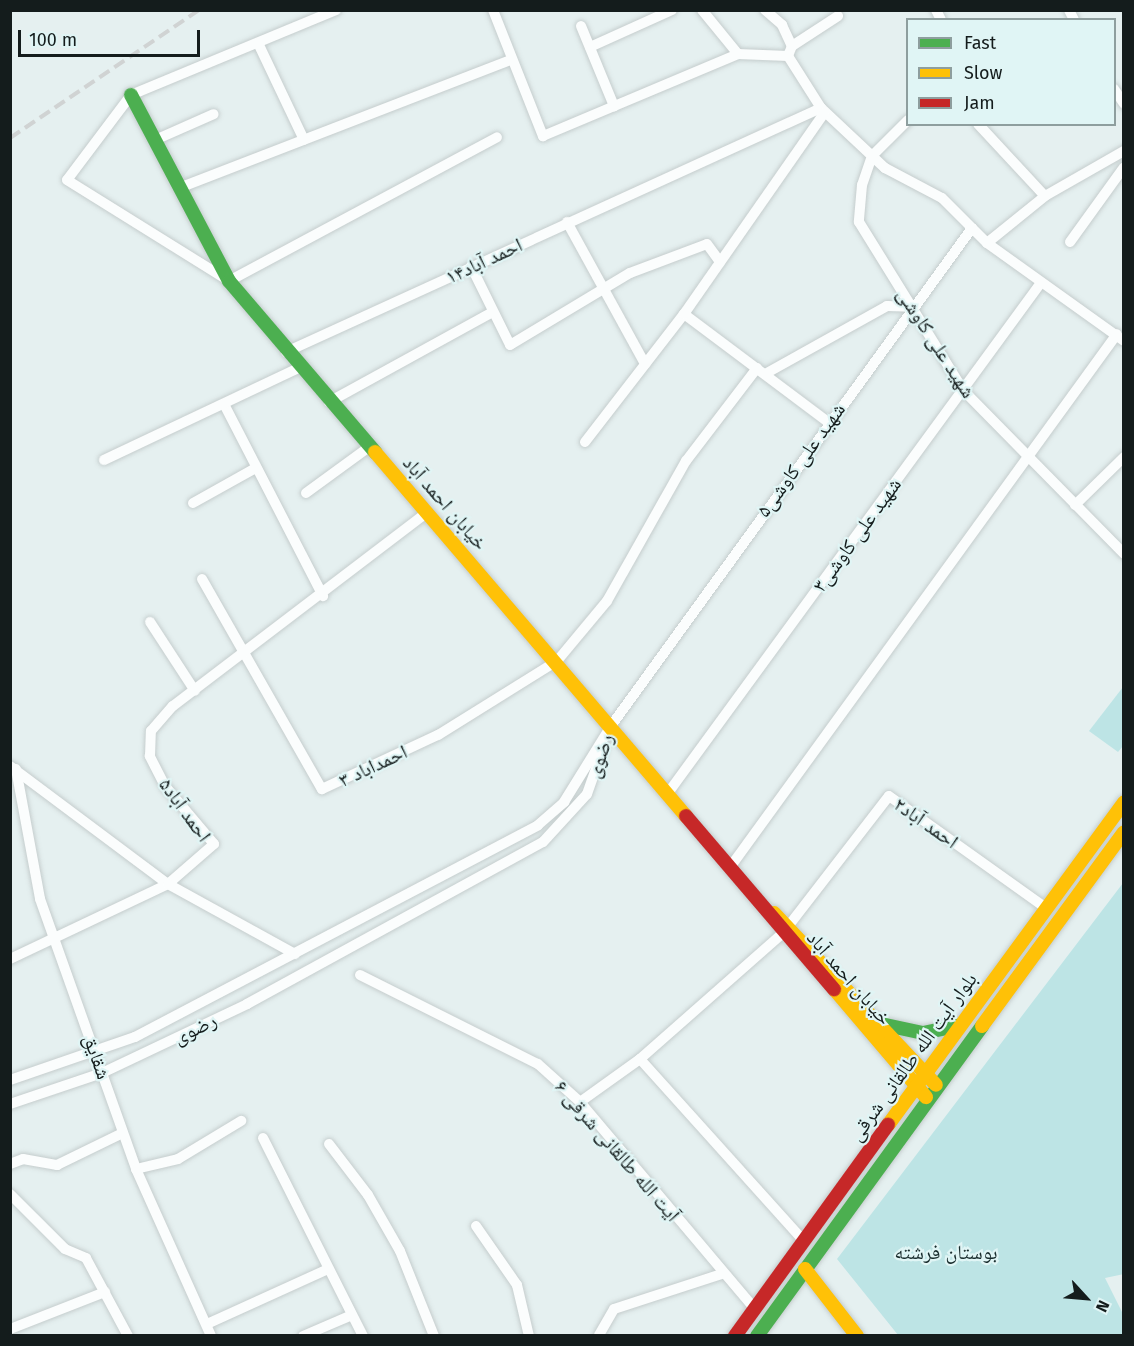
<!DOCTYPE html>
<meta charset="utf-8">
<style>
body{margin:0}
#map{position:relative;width:1134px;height:1346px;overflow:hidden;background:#e5f0f0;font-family:"Fira Sans","Noto Naskh Arabic",sans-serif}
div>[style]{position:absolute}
.green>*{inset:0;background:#bde4e5}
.roads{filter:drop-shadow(0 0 2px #c5cdcd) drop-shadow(0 0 2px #c5cdcd)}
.street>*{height:10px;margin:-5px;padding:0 5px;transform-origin:5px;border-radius:5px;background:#fbfdfd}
.fast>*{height:14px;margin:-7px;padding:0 7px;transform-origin:7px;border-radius:7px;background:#4caf50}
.slow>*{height:14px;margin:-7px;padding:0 7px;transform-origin:7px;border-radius:7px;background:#ffc107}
.jam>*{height:14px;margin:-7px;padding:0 7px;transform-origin:7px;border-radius:7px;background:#c62828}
.rail>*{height:4px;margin-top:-2px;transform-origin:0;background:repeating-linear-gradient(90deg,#d0d3d3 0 12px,transparent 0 18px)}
span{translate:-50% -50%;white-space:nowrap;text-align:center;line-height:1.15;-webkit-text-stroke:4.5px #e0f5f5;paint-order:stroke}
.street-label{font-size:20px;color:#141c1c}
.park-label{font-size:20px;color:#192d2e}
.frame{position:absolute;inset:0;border:12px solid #141c1c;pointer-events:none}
.legend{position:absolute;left:906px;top:18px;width:210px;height:108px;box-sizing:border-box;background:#e0f5f5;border:2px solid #8e9e9e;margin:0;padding:8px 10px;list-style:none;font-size:18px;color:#141c1c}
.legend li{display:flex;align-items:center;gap:12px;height:30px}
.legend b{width:30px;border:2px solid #8e9e9e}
.north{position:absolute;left:1056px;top:1268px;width:60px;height:60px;-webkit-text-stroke:4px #e0f5f5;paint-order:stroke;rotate:116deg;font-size:16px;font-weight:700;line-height:24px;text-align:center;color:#141c1c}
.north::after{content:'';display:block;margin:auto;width:21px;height:27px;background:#141c1c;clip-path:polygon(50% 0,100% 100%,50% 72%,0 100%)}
.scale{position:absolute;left:18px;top:30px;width:182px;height:27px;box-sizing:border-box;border:3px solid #141c1c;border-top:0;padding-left:8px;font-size:18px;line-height:21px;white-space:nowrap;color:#141c1c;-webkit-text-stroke:4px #e0f5f5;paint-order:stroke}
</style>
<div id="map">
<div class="green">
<i style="clip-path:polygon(1123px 687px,1123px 746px,1118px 752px,1089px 731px)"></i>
<i style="clip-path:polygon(1123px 883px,1124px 1274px,1105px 1278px,1123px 1314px,1123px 1335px,898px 1335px,837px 1259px)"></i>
</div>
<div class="roads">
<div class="street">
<i style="left:336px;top:10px;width:222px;rotate:157.5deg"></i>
<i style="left:131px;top:95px;width:106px;rotate:127deg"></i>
<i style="left:67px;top:180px;width:191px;rotate:31.9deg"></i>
<i style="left:229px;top:281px;width:304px;rotate:-28.2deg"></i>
<i style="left:493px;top:10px;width:136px;rotate:68.4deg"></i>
<i style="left:543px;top:136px;width:212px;rotate:-22.8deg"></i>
<i style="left:738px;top:54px;width:50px;rotate:2.3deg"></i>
<i style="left:702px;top:10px;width:57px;rotate:50.7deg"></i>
<i style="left:765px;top:10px;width:23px;rotate:41deg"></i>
<i style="left:782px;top:25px;width:23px;rotate:65deg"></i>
<i style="left:792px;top:46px;width:11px;rotate:112deg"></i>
<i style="left:788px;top:56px;width:62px;rotate:57.6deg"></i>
<i style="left:821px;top:108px;width:88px;rotate:43.2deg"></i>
<i style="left:885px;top:168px;width:64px;rotate:27.8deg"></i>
<i style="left:942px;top:198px;width:64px;rotate:45deg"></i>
<i style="left:987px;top:243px;width:168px;rotate:35.6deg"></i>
<i style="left:936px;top:10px;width:11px;rotate:63deg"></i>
<i style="left:1069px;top:10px;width:11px;rotate:63deg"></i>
<i style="left:581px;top:26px;width:87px;rotate:67.6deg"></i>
<i style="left:258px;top:43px;width:107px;rotate:64.6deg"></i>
<i style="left:792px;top:46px;width:55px;rotate:-33.1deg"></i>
<i style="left:590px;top:47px;width:90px;rotate:-24.3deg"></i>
<i style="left:1114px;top:89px;width:18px;rotate:56deg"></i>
<i style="left:908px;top:120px;width:51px;rotate:135deg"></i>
<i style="left:872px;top:156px;width:31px;rotate:109deg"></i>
<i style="left:862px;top:185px;width:37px;rotate:95deg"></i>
<i style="left:859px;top:222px;width:198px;rotate:58.2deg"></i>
<i style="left:963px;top:390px;width:230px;rotate:45.5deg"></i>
<i style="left:978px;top:124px;width:98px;rotate:47.1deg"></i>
<i style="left:155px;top:140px;width:64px;rotate:-23.8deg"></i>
<i style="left:179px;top:188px;width:355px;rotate:-21.1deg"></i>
<i style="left:567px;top:222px;width:162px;rotate:61.2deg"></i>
<i style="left:1070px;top:242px;width:92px;rotate:-54.2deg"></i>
<i style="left:987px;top:243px;width:75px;rotate:-39deg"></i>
<i style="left:1045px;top:196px;width:91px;rotate:-29.7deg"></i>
<i style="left:471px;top:266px;width:88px;rotate:63.7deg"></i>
<i style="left:510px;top:345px;width:140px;rotate:-31deg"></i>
<i style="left:630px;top:273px;width:82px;rotate:-20.6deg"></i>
<i style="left:707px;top:244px;width:22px;rotate:54deg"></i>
<i style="left:684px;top:314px;width:180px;rotate:36.9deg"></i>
<i style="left:286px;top:352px;width:588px;rotate:-24.52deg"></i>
<i style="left:765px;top:374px;width:140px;rotate:-29.1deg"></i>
<i style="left:887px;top:306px;width:25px;rotate:2deg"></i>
<i style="left:329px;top:402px;width:185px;rotate:-28.8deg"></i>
<i style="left:225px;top:406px;width:214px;rotate:62.7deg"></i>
<i style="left:585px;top:442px;width:162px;rotate:-52.3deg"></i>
<i style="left:684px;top:314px;width:246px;rotate:-55.1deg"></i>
<i style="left:104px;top:460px;width:216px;rotate:-25.3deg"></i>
<i style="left:306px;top:493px;width:78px;rotate:-36.1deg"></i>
<i style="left:193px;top:503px;width:72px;rotate:-29.1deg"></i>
<i style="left:1075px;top:505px;width:69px;rotate:-44.4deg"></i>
<i style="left:202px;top:579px;width:242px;rotate:60.3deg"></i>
<i style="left:322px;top:789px;width:128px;rotate:-25deg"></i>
<i style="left:438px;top:735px;width:140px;rotate:-31.9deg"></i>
<i style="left:557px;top:661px;width:78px;rotate:-50.2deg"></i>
<i style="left:607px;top:601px;width:161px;rotate:-60.6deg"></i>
<i style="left:686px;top:461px;width:117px;rotate:-52.6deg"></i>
<i style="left:150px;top:622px;width:82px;rotate:56.9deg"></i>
<i style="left:10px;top:766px;width:197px;rotate:36.8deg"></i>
<i style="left:168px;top:884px;width:61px;rotate:-41deg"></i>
<i style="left:214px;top:844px;width:76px;rotate:-130.2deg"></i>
<i style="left:165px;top:786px;width:34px;rotate:-117deg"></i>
<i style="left:150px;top:756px;width:25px;rotate:-88deg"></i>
<i style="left:151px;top:731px;width:33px;rotate:-49deg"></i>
<i style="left:173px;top:706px;width:320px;rotate:-37.3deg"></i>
<i style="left:16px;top:769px;width:132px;rotate:79.5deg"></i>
<i style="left:40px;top:899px;width:287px;rotate:70.4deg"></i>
<i style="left:136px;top:1169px;width:183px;rotate:65.8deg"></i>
<i style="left:668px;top:793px;width:630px;rotate:-53.84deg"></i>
<i style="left:731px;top:866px;width:657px;rotate:-54.04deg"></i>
<i style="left:10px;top:959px;width:175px;rotate:-25.4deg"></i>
<i style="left:168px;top:884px;width:145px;rotate:28.9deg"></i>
<i style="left:360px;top:975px;width:199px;rotate:26.6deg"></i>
<i style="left:538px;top:1064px;width:57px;rotate:42.1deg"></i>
<i style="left:580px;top:1102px;width:270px;rotate:49.8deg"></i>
<i style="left:640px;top:1059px;width:244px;rotate:48deg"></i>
<i style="left:10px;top:1080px;width:132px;rotate:-19deg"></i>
<i style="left:135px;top:1037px;width:455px;rotate:-27.7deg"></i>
<i style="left:538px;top:825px;width:35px;rotate:-41deg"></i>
<i style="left:564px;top:802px;width:89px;rotate:-58.3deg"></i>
<i style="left:611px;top:726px;width:615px;rotate:-54.06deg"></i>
<i style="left:580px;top:1102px;width:74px;rotate:-35.6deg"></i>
<i style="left:640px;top:1059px;width:191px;rotate:-41.4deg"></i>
<i style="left:783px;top:933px;width:173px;rotate:-52.3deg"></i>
<i style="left:889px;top:796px;width:193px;rotate:35.5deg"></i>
<i style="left:10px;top:1104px;width:97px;rotate:-18.6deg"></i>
<i style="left:102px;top:1073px;width:161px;rotate:-25.4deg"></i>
<i style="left:247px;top:1004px;width:337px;rotate:-28.7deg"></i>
<i style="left:543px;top:842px;width:65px;rotate:-47.5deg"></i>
<i style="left:587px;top:794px;width:51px;rotate:-70.5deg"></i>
<i style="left:263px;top:1138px;width:222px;rotate:63.2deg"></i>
<i style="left:329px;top:1144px;width:64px;rotate:52.6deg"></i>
<i style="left:368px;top:1195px;width:64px;rotate:60.3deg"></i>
<i style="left:400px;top:1251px;width:92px;rotate:68.2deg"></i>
<i style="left:10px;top:1164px;width:14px;rotate:-21deg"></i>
<i style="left:23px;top:1159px;width:35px;rotate:10deg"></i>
<i style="left:57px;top:1165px;width:73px;rotate:-25.9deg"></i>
<i style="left:136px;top:1169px;width:43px;rotate:-13.4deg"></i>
<i style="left:178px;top:1159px;width:74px;rotate:-31.1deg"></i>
<i style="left:10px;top:1194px;width:78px;rotate:45deg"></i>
<i style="left:65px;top:1249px;width:23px;rotate:23deg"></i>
<i style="left:86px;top:1258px;width:89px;rotate:61.7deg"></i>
<i style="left:476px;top:1226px;width:72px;rotate:55.2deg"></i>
<i style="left:517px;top:1285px;width:52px;rotate:76.8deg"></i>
<i style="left:207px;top:1324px;width:133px;rotate:-24.4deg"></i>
<i style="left:10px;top:1329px;width:102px;rotate:-21.3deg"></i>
<i style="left:599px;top:1335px;width:30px;rotate:-60deg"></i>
<i style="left:614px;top:1309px;width:114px;rotate:-18deg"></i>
<i style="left:303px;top:1336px;width:53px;rotate:-23.2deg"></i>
</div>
<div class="fast">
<i style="left:131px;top:95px;width:210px;rotate:62.2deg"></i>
<i style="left:229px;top:281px;width:225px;rotate:49.5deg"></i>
<i style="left:881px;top:1024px;width:43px;rotate:12.1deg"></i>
<i style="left:923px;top:1033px;width:38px;rotate:-12deg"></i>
<i style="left:757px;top:1336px;width:383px;rotate:-54deg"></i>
</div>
<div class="slow">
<i style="left:375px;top:452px;width:479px;rotate:49.5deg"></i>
<i style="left:774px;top:913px;width:236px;rotate:46.7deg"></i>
<i style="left:834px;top:989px;width:142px;rotate:49.6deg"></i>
<i style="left:982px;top:1026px;width:240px;rotate:-53.8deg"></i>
<i style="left:888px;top:1125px;width:400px;rotate:-53.8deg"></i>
<i style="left:805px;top:1269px;width:85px;rotate:52.2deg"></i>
</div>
<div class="jam">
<i style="left:686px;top:816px;width:228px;rotate:49.5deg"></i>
<i style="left:735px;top:1336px;width:261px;rotate:-54.1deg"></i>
</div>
</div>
<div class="rail">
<i style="left:10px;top:138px;width:228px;rotate:-34.1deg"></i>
</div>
<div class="street-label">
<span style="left:484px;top:261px;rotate:-25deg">احمد آباد۱۴</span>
<span style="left:936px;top:343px;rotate:57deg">شهید علی کاوشی</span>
<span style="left:801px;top:460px;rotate:-54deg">شهید علی کاوشی۵</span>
<span style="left:445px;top:503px;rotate:49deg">خیابان احمد آباد</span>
<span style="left:857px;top:535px;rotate:-54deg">شهید علی کاوشی۳</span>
<span style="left:600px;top:756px;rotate:-71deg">رضوی</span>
<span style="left:373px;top:766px;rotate:-25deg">احمداباد ۳</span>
<span style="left:185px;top:810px;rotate:54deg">احمد آباد۵</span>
<span style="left:926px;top:823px;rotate:35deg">احمد آباد۲</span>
<span style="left:849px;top:978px;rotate:49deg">خیابان احمد آباد</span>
<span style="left:195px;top:1029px;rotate:-26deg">رضوی</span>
<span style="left:97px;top:1057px;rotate:71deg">شقایق</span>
<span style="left:913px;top:1057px;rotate:-54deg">بلوار آیت الله طالقانی شرقی</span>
<span style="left:617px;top:1151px;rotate:49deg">آیت الله طالقانی شرقی ۶</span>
</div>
<div class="park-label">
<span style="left:946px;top:1252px">بوستان فرشته</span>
</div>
<div class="frame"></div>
<ul class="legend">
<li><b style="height:8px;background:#4caf50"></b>Fast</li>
<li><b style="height:8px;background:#ffc107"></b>Slow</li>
<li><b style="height:8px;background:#c62828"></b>Jam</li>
</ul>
<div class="north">N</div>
<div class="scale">100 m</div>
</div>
